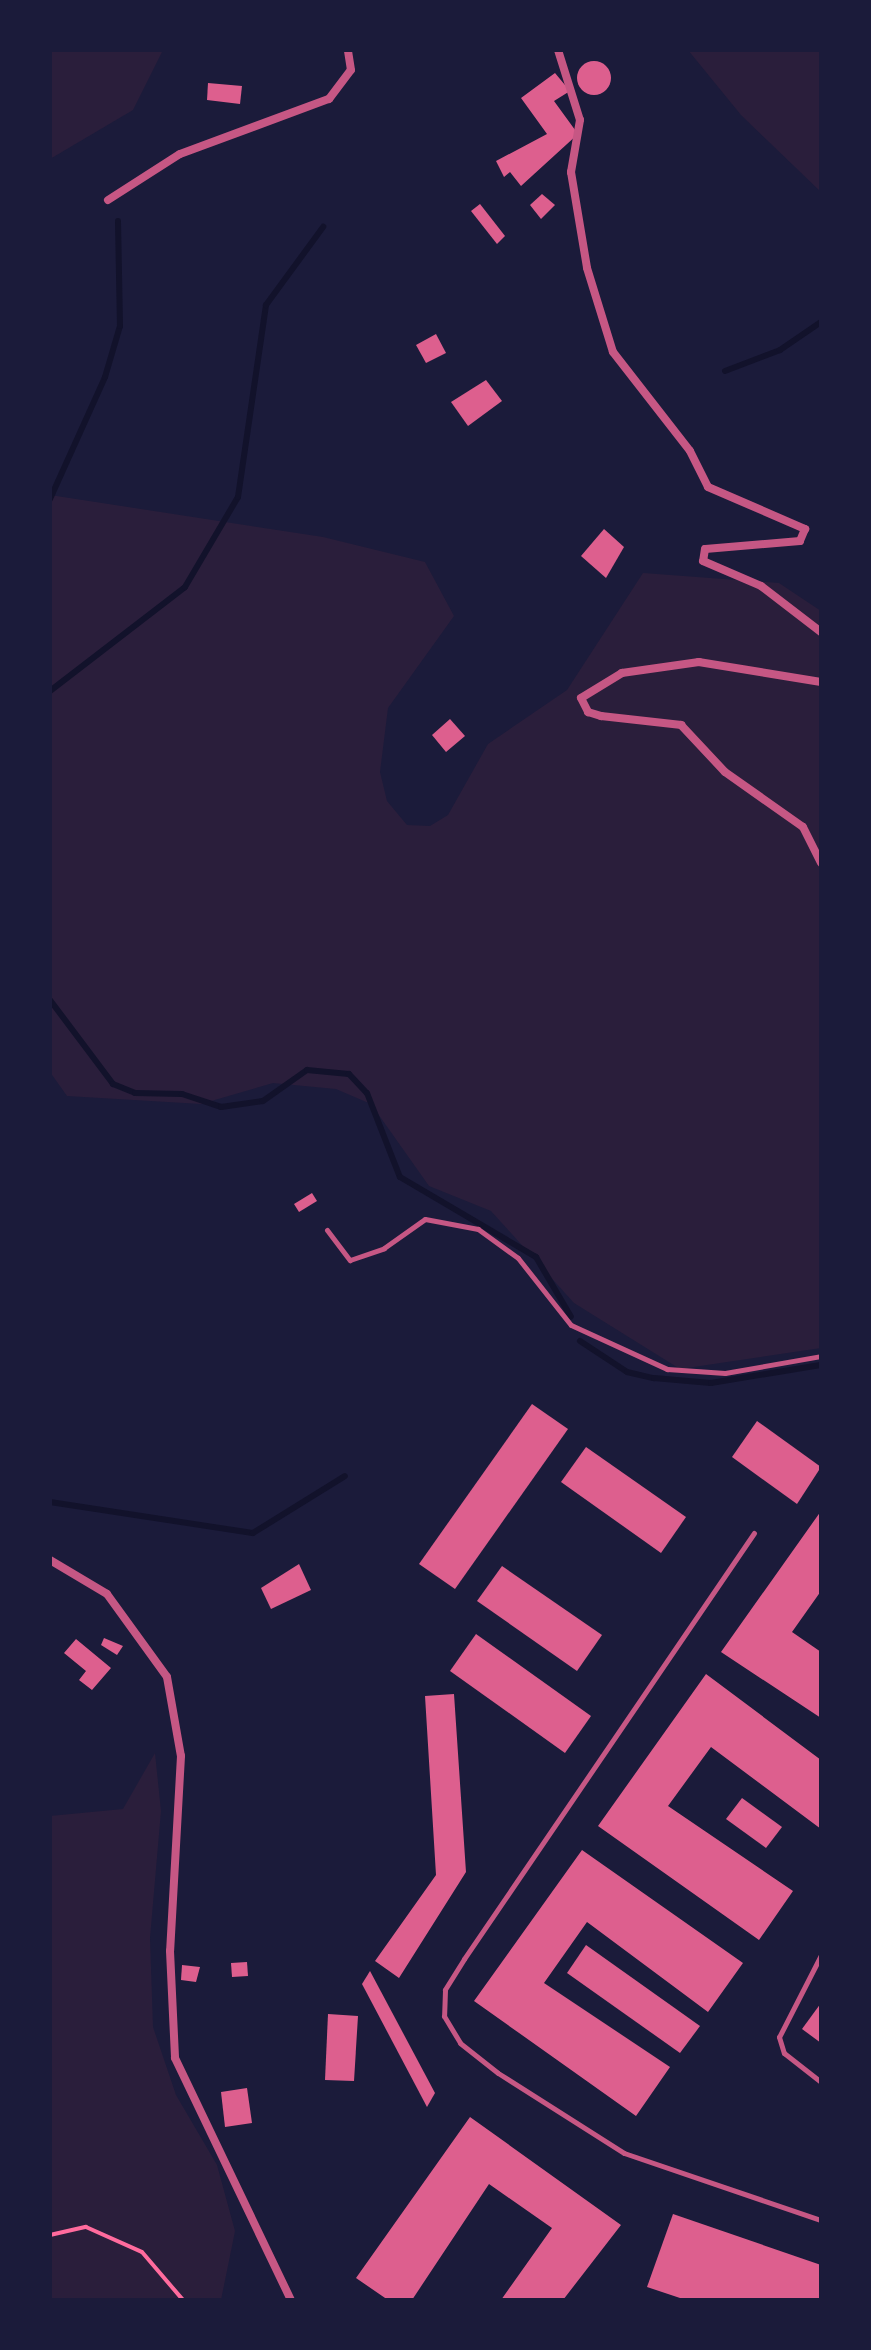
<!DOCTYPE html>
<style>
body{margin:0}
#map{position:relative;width:871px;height:2350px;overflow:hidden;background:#1b1b3a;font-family:"Asap Condensed",sans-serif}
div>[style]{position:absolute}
.green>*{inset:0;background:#2a1e3b}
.stream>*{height:6px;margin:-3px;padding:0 3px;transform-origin:3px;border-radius:3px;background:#12122b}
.building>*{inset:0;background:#dd5f8e}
.round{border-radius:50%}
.path>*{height:4px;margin:-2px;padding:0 2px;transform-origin:2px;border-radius:2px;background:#ff6b9d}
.service>*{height:5px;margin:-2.5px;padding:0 2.5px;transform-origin:2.5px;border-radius:2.5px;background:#c65784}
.minor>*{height:8px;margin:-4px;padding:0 4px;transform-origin:4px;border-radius:4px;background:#c65784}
span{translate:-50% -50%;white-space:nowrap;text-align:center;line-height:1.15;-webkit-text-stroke:6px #1b1b3a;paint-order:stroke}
.frame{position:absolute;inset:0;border:52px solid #1b1b3a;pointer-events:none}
</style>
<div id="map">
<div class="green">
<i style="clip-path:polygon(50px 50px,163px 50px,133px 110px,50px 159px)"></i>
<i style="clip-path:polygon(688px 50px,821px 50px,821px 192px,741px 115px)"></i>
<i style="clip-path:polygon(50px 495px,323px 537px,425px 562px,454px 616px,388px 708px,380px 772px,387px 801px,407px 825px,430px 826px,448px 815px,488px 744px,567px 690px,643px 573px,779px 583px,821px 611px,821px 1348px,680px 1369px,574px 1303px,491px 1211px,429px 1186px,371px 1104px,336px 1089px,273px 1083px,201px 1104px,67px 1096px,50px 1072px)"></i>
<i style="clip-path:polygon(155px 1753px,161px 1811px,150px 1938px,153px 2027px,176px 2095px,217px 2165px,235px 2231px,231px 2251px,221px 2300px,50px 2300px,50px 1816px,123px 1809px)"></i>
</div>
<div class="stream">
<i style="left:725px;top:371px;width:59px;rotate:-20.9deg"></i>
<i style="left:780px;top:350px;width:50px;rotate:-34.3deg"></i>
<i style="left:50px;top:499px;width:134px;rotate:-65.7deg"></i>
<i style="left:105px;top:377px;width:53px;rotate:-73.6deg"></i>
<i style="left:120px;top:326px;width:105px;rotate:-91.1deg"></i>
<i style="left:50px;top:691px;width:170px;rotate:-37.6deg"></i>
<i style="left:185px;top:587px;width:104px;rotate:-59.5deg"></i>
<i style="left:238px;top:497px;width:194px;rotate:-81.7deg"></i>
<i style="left:266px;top:305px;width:97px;rotate:-53.8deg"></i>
<i style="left:50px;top:1000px;width:105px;rotate:53.1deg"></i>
<i style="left:113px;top:1084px;width:24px;rotate:22deg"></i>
<i style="left:135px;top:1093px;width:47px;rotate:1.2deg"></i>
<i style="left:182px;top:1094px;width:41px;rotate:18.4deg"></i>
<i style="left:221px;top:1107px;width:42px;rotate:-8.1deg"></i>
<i style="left:263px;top:1101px;width:54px;rotate:-35.2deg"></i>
<i style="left:307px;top:1070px;width:42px;rotate:5.4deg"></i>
<i style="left:349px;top:1074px;width:26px;rotate:47deg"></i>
<i style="left:367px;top:1093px;width:90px;rotate:68.6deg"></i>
<i style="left:400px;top:1177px;width:158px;rotate:30.5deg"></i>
<i style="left:536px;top:1257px;width:69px;rotate:59.7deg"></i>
<i style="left:580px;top:1341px;width:56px;rotate:33.4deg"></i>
<i style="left:627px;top:1372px;width:28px;rotate:13deg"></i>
<i style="left:654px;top:1378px;width:57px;rotate:5deg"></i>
<i style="left:711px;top:1383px;width:111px;rotate:-9.3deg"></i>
<i style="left:50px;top:1502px;width:205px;rotate:8.7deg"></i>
<i style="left:253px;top:1533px;width:108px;rotate:-31.8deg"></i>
</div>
<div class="building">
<i class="round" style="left:577px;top:61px;width:34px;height:34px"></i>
<i style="clip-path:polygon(555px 73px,570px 91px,554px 101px,578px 134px,521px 186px,510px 172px,504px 177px,496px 161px,547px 134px,521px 98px)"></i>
<i style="clip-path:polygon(208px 83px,242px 86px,240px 104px,207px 100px)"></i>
<i style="clip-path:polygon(542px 194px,555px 205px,541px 219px,530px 205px)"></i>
<i style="clip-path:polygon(480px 204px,505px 236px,497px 244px,471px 211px)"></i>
<i style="clip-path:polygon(436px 334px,446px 353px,426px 363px,416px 345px)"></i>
<i style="clip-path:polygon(486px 380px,502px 401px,468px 426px,451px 402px)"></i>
<i style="clip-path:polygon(604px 529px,624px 547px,606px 578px,581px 556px)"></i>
<i style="clip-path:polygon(450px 719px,465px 736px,446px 752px,432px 735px)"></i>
<i style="clip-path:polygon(312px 1193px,317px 1201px,299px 1212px,294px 1204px)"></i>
<i style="clip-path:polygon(532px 1404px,568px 1429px,455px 1589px,419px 1564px)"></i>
<i style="clip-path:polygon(757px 1421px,821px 1467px,797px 1504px,732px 1457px)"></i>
<i style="clip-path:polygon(586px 1447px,686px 1517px,661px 1553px,561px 1482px)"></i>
<i style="clip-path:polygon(821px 1511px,821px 1591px,792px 1632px,821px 1652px,821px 1718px,721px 1652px)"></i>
<i style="clip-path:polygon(299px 1564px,311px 1590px,271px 1609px,261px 1588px)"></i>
<i style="clip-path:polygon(502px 1566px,602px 1635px,577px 1671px,477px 1601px)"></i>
<i style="clip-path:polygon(476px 1634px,591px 1716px,565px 1753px,450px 1671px)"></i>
<i style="clip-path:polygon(104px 1638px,123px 1646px,117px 1655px,101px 1645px)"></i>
<i style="clip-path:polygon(76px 1639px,111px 1668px,92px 1690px,79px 1680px,86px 1671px,64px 1653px)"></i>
<i style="clip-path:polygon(706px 1674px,821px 1760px,821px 1829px,711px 1747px,668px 1806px,793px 1891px,759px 1940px,598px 1826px)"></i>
<i style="clip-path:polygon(454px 1694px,466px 1872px,399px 1978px,375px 1961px,436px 1875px,425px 1696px)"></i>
<i style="clip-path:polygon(742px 1798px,782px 1827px,766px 1848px,726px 1819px)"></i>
<i style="clip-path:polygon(582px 1850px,743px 1963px,708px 2012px,587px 1922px,544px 1983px,670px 2067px,636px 2116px,474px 2001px)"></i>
<i style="clip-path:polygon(586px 1945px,700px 2026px,680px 2053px,567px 1973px)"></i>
<i style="clip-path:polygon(247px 1962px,248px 1976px,232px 1977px,231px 1963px)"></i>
<i style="clip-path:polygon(182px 1965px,200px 1967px,196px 1982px,181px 1980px)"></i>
<i style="clip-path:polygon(370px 1971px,435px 2093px,427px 2107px,362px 1984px)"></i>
<i style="clip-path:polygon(821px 2003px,821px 2043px,802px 2029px)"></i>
<i style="clip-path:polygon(328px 2014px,358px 2016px,354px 2081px,325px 2080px)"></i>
<i style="clip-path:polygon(247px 2088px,252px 2123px,225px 2127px,221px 2092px)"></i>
<i style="clip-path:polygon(470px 2117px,621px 2225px,563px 2300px,501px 2300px,552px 2228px,489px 2184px,412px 2300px,388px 2300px,356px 2278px)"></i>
<i style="clip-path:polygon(673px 2214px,821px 2265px,821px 2300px,686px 2300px,647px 2287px)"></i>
</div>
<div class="path">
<i style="left:50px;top:2235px;width:37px;rotate:-13deg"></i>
<i style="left:86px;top:2227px;width:61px;rotate:24.1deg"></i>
<i style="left:142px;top:2252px;width:63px;rotate:49.5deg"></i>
</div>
<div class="service">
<i style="left:327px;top:1230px;width:38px;rotate:53deg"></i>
<i style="left:350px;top:1260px;width:36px;rotate:-19deg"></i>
<i style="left:384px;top:1248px;width:50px;rotate:-35.3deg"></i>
<i style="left:425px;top:1219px;width:54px;rotate:10.7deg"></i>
<i style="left:478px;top:1229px;width:49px;rotate:35.9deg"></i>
<i style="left:518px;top:1258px;width:85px;rotate:51.7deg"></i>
<i style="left:571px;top:1325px;width:106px;rotate:24.6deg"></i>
<i style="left:667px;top:1369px;width:58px;rotate:3.9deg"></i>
<i style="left:725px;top:1373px;width:97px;rotate:-10deg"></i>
<i style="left:754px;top:1533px;width:515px;rotate:124.25deg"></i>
<i style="left:464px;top:1959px;width:36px;rotate:122deg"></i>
<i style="left:445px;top:1990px;width:26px;rotate:92deg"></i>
<i style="left:444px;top:2016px;width:31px;rotate:59deg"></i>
<i style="left:460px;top:2043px;width:48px;rotate:38.3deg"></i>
<i style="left:498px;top:2073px;width:149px;rotate:32.4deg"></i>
<i style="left:624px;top:2153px;width:208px;rotate:18.8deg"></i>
<i style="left:821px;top:1955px;width:92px;rotate:117.1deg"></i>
<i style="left:779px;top:2037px;width:17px;rotate:73deg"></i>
<i style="left:784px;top:2053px;width:47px;rotate:38.1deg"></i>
</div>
<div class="minor">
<i style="left:558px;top:50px;width:73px;rotate:72.6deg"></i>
<i style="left:580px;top:120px;width:53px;rotate:99.8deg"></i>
<i style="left:571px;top:172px;width:97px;rotate:80.5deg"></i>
<i style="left:587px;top:268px;width:88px;rotate:72.8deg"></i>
<i style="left:613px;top:352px;width:125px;rotate:52.1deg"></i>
<i style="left:690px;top:451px;width:40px;rotate:63.4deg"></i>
<i style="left:708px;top:487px;width:106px;rotate:23.4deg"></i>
<i style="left:805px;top:529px;width:13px;rotate:113deg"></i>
<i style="left:800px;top:541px;width:95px;rotate:175.2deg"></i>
<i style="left:705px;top:549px;width:12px;rotate:99deg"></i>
<i style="left:703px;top:561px;width:63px;rotate:23.3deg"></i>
<i style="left:761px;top:586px;width:76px;rotate:37.5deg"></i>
<i style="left:108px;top:200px;width:85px;rotate:-32.6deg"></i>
<i style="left:180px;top:154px;width:159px;rotate:-20.3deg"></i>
<i style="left:329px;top:99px;width:36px;rotate:-53deg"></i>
<i style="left:351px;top:70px;width:20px;rotate:-99deg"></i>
<i style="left:821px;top:682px;width:124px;rotate:-170.7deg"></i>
<i style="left:699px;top:662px;width:78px;rotate:171.9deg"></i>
<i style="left:622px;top:673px;width:48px;rotate:148.6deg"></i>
<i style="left:581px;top:698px;width:16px;rotate:63deg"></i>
<i style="left:588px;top:712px;width:14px;rotate:17deg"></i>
<i style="left:601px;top:716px;width:81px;rotate:6.4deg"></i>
<i style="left:681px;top:725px;width:64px;rotate:46.9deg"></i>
<i style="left:725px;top:772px;width:95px;rotate:35.2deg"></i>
<i style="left:803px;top:827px;width:40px;rotate:63.4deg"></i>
<i style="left:50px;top:1560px;width:66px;rotate:30.8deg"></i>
<i style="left:107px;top:1594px;width:102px;rotate:54.1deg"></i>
<i style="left:167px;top:1677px;width:80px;rotate:80deg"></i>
<i style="left:181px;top:1756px;width:195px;rotate:93.2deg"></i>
<i style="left:170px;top:1951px;width:107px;rotate:87.3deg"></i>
<i style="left:175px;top:2058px;width:268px;rotate:64.4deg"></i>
</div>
<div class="frame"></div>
</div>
